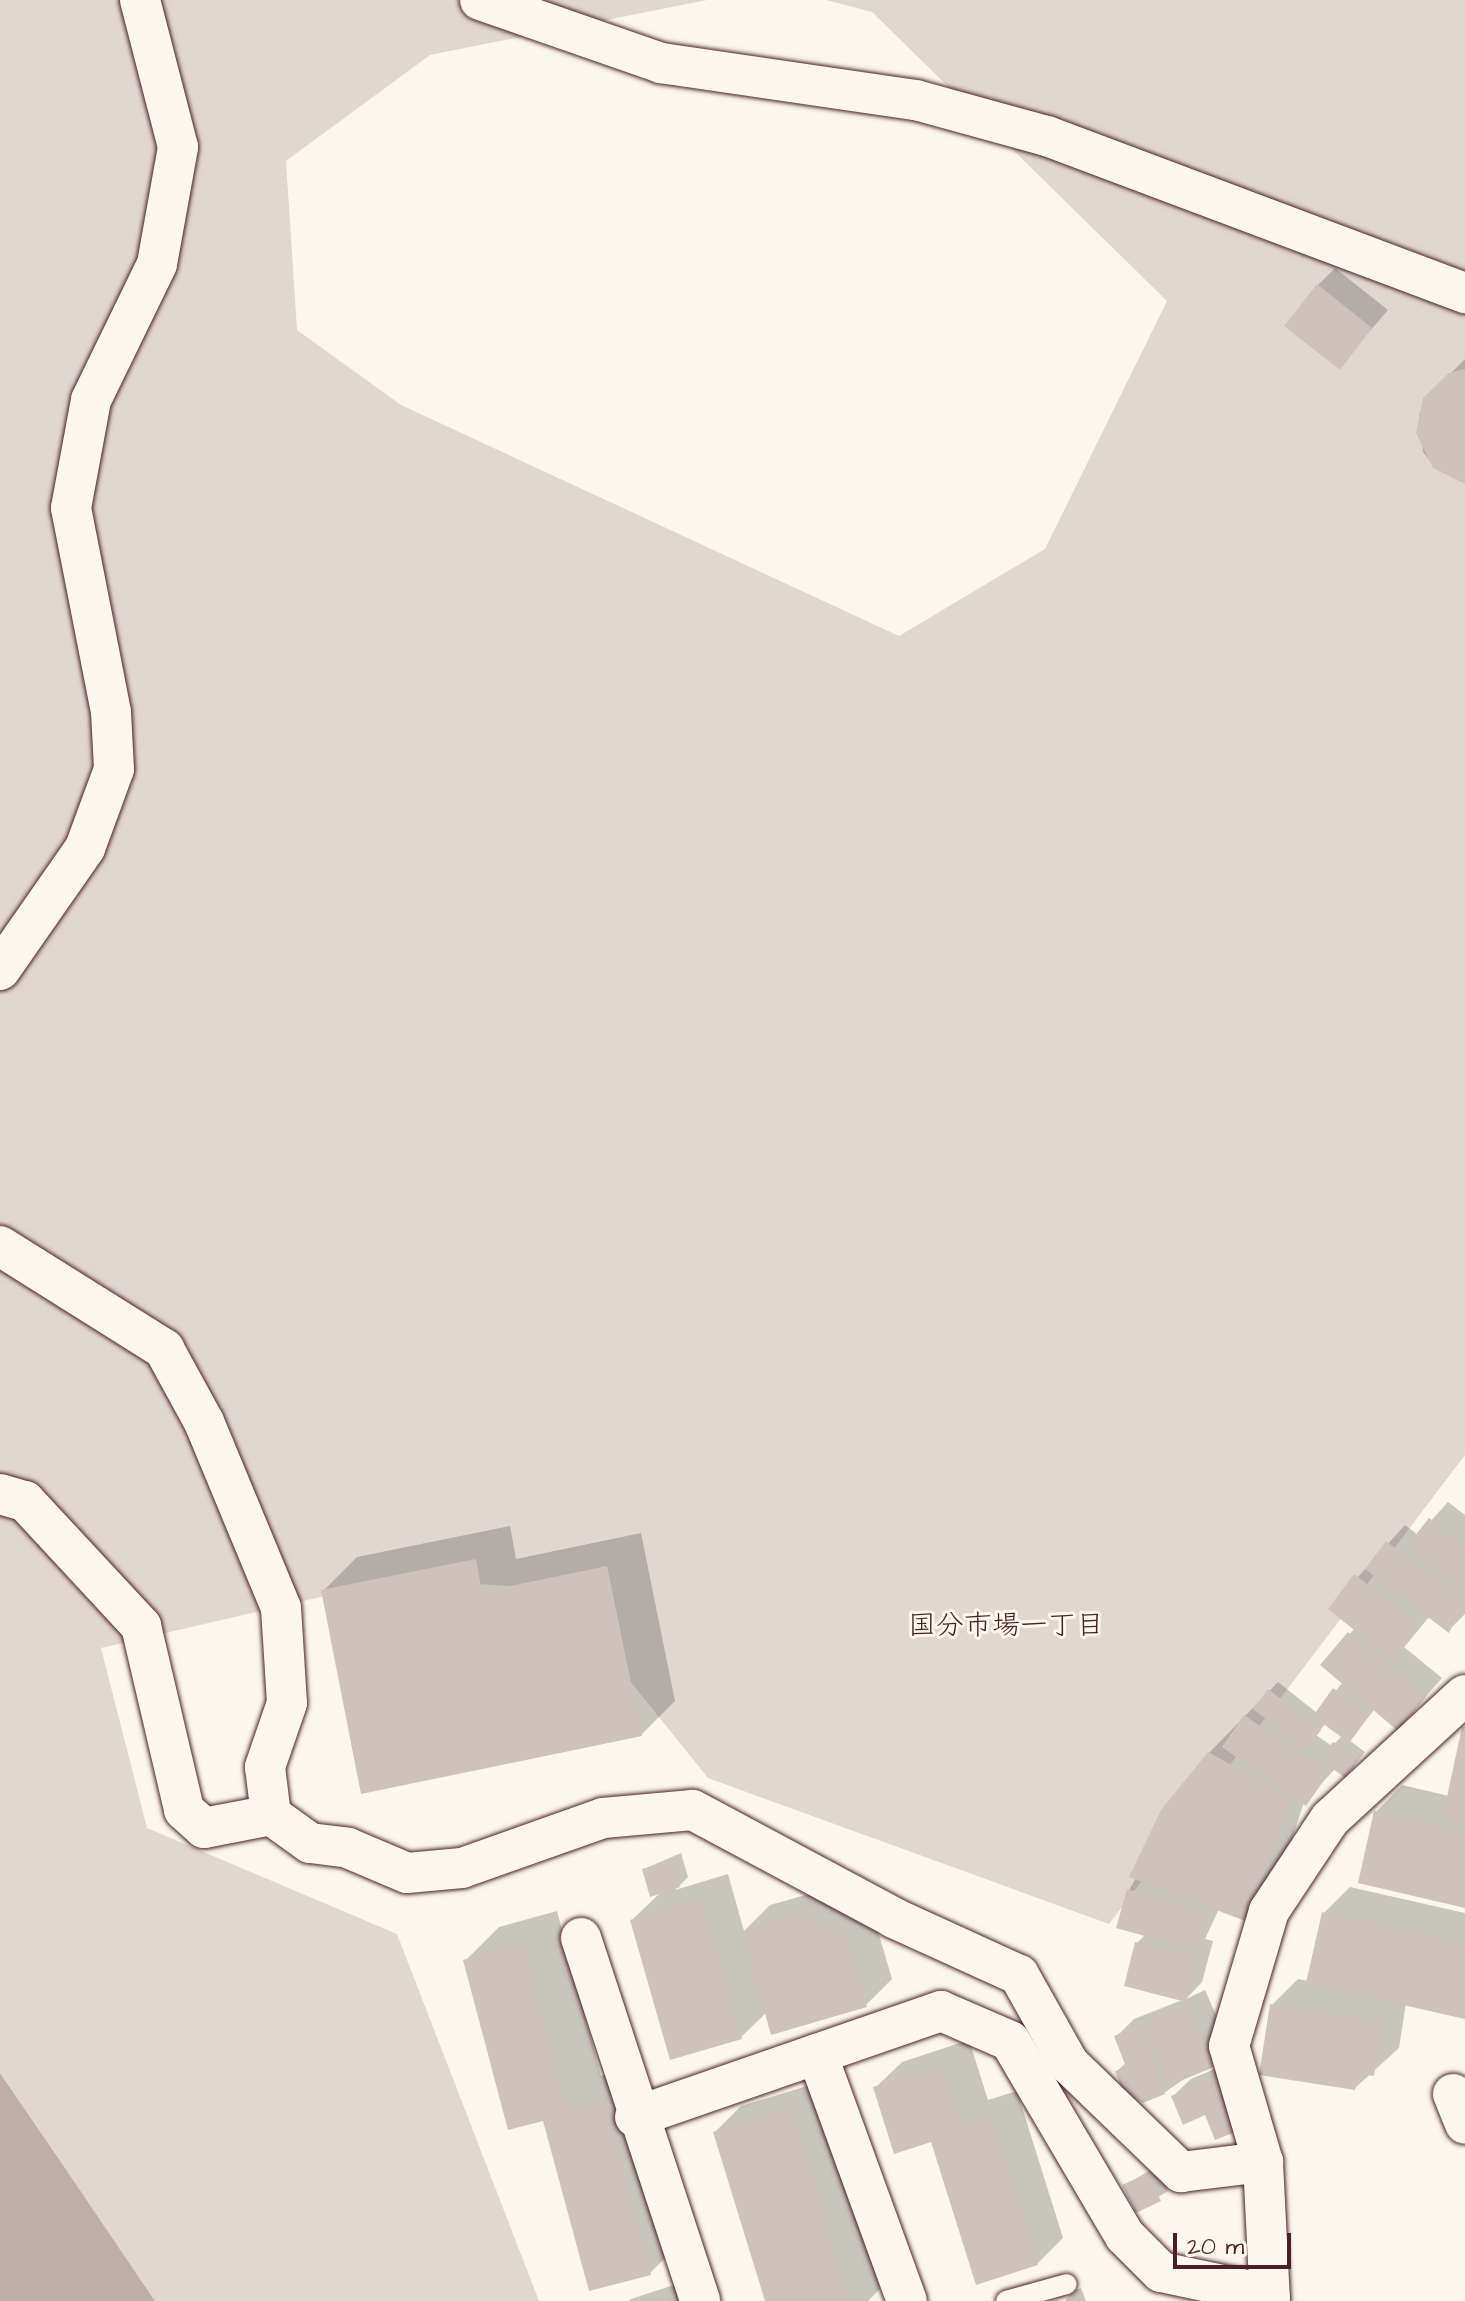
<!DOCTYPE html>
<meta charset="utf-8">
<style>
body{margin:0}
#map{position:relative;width:1465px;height:2301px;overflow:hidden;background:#fbf7ec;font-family:"Architects Daughter","Klee One",sans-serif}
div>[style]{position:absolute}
.green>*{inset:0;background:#e2d7d0}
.water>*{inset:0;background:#bfadaa}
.shadow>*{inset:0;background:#0003}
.building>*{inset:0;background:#cfc2bc}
.roads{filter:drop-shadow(0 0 2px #4a1f2b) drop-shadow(0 0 2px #4a1f2b)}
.lane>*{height:20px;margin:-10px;padding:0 10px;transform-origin:10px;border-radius:10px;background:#fbf7ec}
.street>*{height:40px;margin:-20px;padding:0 20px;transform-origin:20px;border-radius:20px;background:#fbf7ec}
span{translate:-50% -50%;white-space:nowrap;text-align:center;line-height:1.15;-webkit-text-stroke:6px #fbf7ec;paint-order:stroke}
.neighbourhood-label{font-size:28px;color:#4a1f2b}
.scale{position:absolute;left:1173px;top:2233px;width:118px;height:36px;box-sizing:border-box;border:4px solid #4a1f2b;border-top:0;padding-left:10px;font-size:24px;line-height:28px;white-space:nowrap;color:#4a1f2b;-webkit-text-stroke:6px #fbf7ec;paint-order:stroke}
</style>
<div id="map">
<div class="green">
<i style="clip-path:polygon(0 0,707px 0,430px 55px,286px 161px,297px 330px,401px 405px,899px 636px,1045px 549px,1167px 301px,872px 12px,826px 0,1465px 0,1465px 1455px,1109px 1924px,708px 1778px,556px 1589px,398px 1579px,101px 1648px,147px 1828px,397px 1934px,539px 2301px,155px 2301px,0 2073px)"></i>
</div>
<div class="water">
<i style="clip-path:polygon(0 2073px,71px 2177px,155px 2301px,0 2301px)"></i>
</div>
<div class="shadow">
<i style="clip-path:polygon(1335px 268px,1388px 310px,1339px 367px,1318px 285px)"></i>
<i style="clip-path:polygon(1465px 359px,1465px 481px,1434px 466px,1423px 452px,1419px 415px,1425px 399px)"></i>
<i style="clip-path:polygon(evenodd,1448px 1502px,1465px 1515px,1465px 1614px,1448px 1631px,1430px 1616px,1404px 1647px,1442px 1678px,1398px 1728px,1375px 1709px,1349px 1740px,1365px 1752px,1353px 1767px,1336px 1768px,1304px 1802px,1274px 1894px,1219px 1909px,1205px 1939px,1213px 1941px,1202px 1982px,1186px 1999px,1205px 1990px,1230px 2047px,1164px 2093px,1117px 2071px,1127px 2062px,1117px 2036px,1134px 2019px,1185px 1999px,1137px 1943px,1146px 1934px,1129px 1890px,1209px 1753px,1278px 1682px,1317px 1713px,1343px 1682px,1322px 1665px,1355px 1628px,1330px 1608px,1405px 1525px,1418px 1535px,1448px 1502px,1326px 1723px,1342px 1736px,1332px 1746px,1316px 1735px,1326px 1723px)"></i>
<i style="clip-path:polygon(510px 1526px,516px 1559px,641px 1533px,675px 1701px,641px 1735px,323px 1591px,357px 1557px)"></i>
<i style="clip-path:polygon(1464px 1728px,1465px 1726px,1465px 1906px,1376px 1812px,1402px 1785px,1449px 1796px)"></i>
<i style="clip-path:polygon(681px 1853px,688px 1877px,675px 1890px,728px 1874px,744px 1931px,770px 1905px,827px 1889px,872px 1911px,892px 1979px,866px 2005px,767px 2012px,741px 2037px,632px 1920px,662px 1891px,644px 1869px)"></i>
<i style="clip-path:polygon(1350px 1887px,1465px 1913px,1465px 2015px,1406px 2003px,1399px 2048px,1355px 2088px,1272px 2005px,1298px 1979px,1309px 1981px,1324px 1913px)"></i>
<i style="clip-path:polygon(557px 1911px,601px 2076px,637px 2066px,684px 2239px,650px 2273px,545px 2118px,465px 1961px,499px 1927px)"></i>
<i style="clip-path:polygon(969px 2040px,988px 2100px,1017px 2091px,1063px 2238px,1037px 2264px,932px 2139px,875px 2088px,902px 2062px)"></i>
<i style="clip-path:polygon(1236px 2060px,1207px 2112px,1173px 2096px,1191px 2079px)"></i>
<i style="clip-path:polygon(817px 2083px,880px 2289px,868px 2301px,767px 2301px,715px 2132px,741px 2106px)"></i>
<i style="clip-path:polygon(1156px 2166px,1168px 2191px,1137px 2210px,1125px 2186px)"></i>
<i style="clip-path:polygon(689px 2280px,695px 2301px,629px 2301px,631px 2299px)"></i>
<i style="clip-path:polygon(1081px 2288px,1086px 2301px,1065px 2301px,1073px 2291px)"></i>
</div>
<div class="building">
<i style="clip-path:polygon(1317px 284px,1372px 328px,1340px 370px,1284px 326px)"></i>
<i style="clip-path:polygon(1465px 369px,1465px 484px,1433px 468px,1416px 433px,1423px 398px,1449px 373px)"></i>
<i style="clip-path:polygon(1429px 1518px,1465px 1546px,1465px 1592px,1407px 1546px)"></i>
<i style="clip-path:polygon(1386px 1541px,1465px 1601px,1449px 1633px,1365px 1569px)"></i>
<i style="clip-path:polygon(476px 1559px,482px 1592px,607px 1566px,642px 1736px,361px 1794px,321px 1590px)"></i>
<i style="clip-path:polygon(1354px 1574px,1421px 1626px,1393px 1661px,1328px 1609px)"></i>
<i style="clip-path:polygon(1348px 1632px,1426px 1697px,1398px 1731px,1320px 1665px)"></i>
<i style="clip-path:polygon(1333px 1688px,1370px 1715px,1349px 1743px,1313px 1716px)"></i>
<i style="clip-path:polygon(1268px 1689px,1321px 1730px,1306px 1749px,1253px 1709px)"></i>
<i style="clip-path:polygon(1244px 1715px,1329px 1773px,1306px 1806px,1222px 1747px)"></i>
<i style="clip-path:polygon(1462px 1727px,1465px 1727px,1465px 1824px,1442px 1820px)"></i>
<i style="clip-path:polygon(1333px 1742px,1358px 1761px,1345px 1778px,1320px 1759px)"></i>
<i style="clip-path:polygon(1208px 1752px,1289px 1797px,1248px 1922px,1129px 1877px,1161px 1810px)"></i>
<i style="clip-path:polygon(1374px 1811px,1465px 1831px,1465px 1908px,1358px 1883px)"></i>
<i style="clip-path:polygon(673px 1860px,680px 1887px,650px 1897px,642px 1869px)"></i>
<i style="clip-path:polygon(1127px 1889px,1207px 1911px,1196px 1950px,1116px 1928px)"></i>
<i style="clip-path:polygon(702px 1899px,742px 2039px,670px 2060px,630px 1920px)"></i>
<i style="clip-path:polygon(1322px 1912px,1465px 1944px,1465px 2019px,1306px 1983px)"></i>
<i style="clip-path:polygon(800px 1914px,847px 1937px,867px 2007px,771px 2035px,742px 1931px)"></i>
<i style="clip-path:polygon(1135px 1942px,1197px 1958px,1186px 2002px,1124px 1986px)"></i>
<i style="clip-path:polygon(523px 1944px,567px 2109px,603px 2099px,651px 2275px,589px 2291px,543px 2121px,508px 2130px,463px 1960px)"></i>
<i style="clip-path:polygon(1270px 2004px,1383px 2022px,1374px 2076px,1358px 2074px,1355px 2090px,1259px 2075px)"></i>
<i style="clip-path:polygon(1188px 2006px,1214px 2067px,1168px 2086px,1142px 2026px)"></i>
<i style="clip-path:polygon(1138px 2026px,1165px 2094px,1143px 2103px,1124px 2094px,1115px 2071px,1126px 2067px,1114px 2036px)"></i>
<i style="clip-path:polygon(943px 2065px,962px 2125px,991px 2116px,1038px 2265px,976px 2285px,931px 2142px,894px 2154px,873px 2087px)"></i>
<i style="clip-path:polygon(1218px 2076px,1240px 2130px,1215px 2140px,1205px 2115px,1183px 2125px,1171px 2096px)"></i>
<i style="clip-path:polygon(791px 2107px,850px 2301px,765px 2301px,713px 2132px)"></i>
<i style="clip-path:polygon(1148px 2173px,1161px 2201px,1136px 2213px,1122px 2185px)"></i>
</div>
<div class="roads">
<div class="lane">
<i style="left:1006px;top:2301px;width:63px;rotate:-15.6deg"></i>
</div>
<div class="street">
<i style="left:480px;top:0;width:192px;rotate:19.2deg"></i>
<i style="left:661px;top:63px;width:258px;rotate:8.3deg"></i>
<i style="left:916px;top:100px;width:136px;rotate:15.4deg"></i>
<i style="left:1047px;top:136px;width:447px;rotate:20.6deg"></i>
<i style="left:0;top:970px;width:149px;rotate:-55.1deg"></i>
<i style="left:85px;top:848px;width:84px;rotate:-69.8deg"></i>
<i style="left:114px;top:769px;width:57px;rotate:-93deg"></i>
<i style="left:111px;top:712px;width:208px;rotate:-101.1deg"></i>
<i style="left:71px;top:508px;width:110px;rotate:-79.5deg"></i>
<i style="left:91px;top:400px;width:151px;rotate:-64.1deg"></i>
<i style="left:157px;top:264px;width:119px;rotate:-79.8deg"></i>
<i style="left:178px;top:147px;width:152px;rotate:-104.5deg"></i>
<i style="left:0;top:1246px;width:194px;rotate:32.1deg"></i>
<i style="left:164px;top:1349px;width:83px;rotate:61.3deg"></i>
<i style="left:204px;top:1422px;width:201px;rotate:67.5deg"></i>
<i style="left:281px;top:1608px;width:95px;rotate:86.4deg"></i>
<i style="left:287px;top:1703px;width:68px;rotate:109deg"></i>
<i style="left:265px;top:1767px;width:48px;rotate:82.9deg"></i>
<i style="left:271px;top:1815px;width:48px;rotate:35.7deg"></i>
<i style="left:310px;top:1843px;width:38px;rotate:7deg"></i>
<i style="left:348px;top:1848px;width:64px;rotate:23deg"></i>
<i style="left:407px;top:1873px;width:55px;rotate:-5.2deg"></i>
<i style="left:462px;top:1868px;width:150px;rotate:-19.5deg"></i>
<i style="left:603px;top:1818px;width:90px;rotate:-5.1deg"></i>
<i style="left:693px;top:1810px;width:228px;rotate:28.2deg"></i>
<i style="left:894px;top:1918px;width:137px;rotate:24.5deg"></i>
<i style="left:1019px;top:1975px;width:102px;rotate:60.7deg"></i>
<i style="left:1069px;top:2064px;width:156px;rotate:44deg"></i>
<i style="left:1181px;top:2172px;width:83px;rotate:-7deg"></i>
<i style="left:0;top:1494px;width:26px;rotate:16deg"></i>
<i style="left:25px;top:1501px;width:171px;rotate:47.1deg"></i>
<i style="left:141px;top:1626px;width:189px;rotate:76.8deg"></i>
<i style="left:184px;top:1810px;width:27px;rotate:42deg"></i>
<i style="left:204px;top:1828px;width:68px;rotate:-11deg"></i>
<i style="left:581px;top:1938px;width:382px;rotate:71.8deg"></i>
<i style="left:817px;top:2054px;width:263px;rotate:70deg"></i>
<i style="left:1453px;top:2094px;width:32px;rotate:68deg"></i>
<i style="left:635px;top:2117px;width:324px;rotate:-19.1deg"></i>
<i style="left:941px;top:2011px;width:75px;rotate:23.5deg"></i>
<i style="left:1010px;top:2041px;width:226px;rotate:59.5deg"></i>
<i style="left:1125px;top:2236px;width:51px;rotate:45deg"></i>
<i style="left:1161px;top:2272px;width:111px;rotate:11.9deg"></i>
<i style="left:1270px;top:2301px;width:139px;rotate:-92.9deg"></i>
<i style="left:1263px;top:2162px;width:121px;rotate:-106.3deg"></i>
<i style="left:1229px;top:2046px;width:141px;rotate:-73.5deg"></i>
<i style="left:1269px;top:1911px;width:110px;rotate:-56.5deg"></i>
<i style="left:1330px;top:1819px;width:183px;rotate:-42.6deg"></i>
</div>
</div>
<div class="neighbourhood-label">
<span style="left:1006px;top:1626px">国分市場一丁目</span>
</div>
<div class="scale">20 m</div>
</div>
